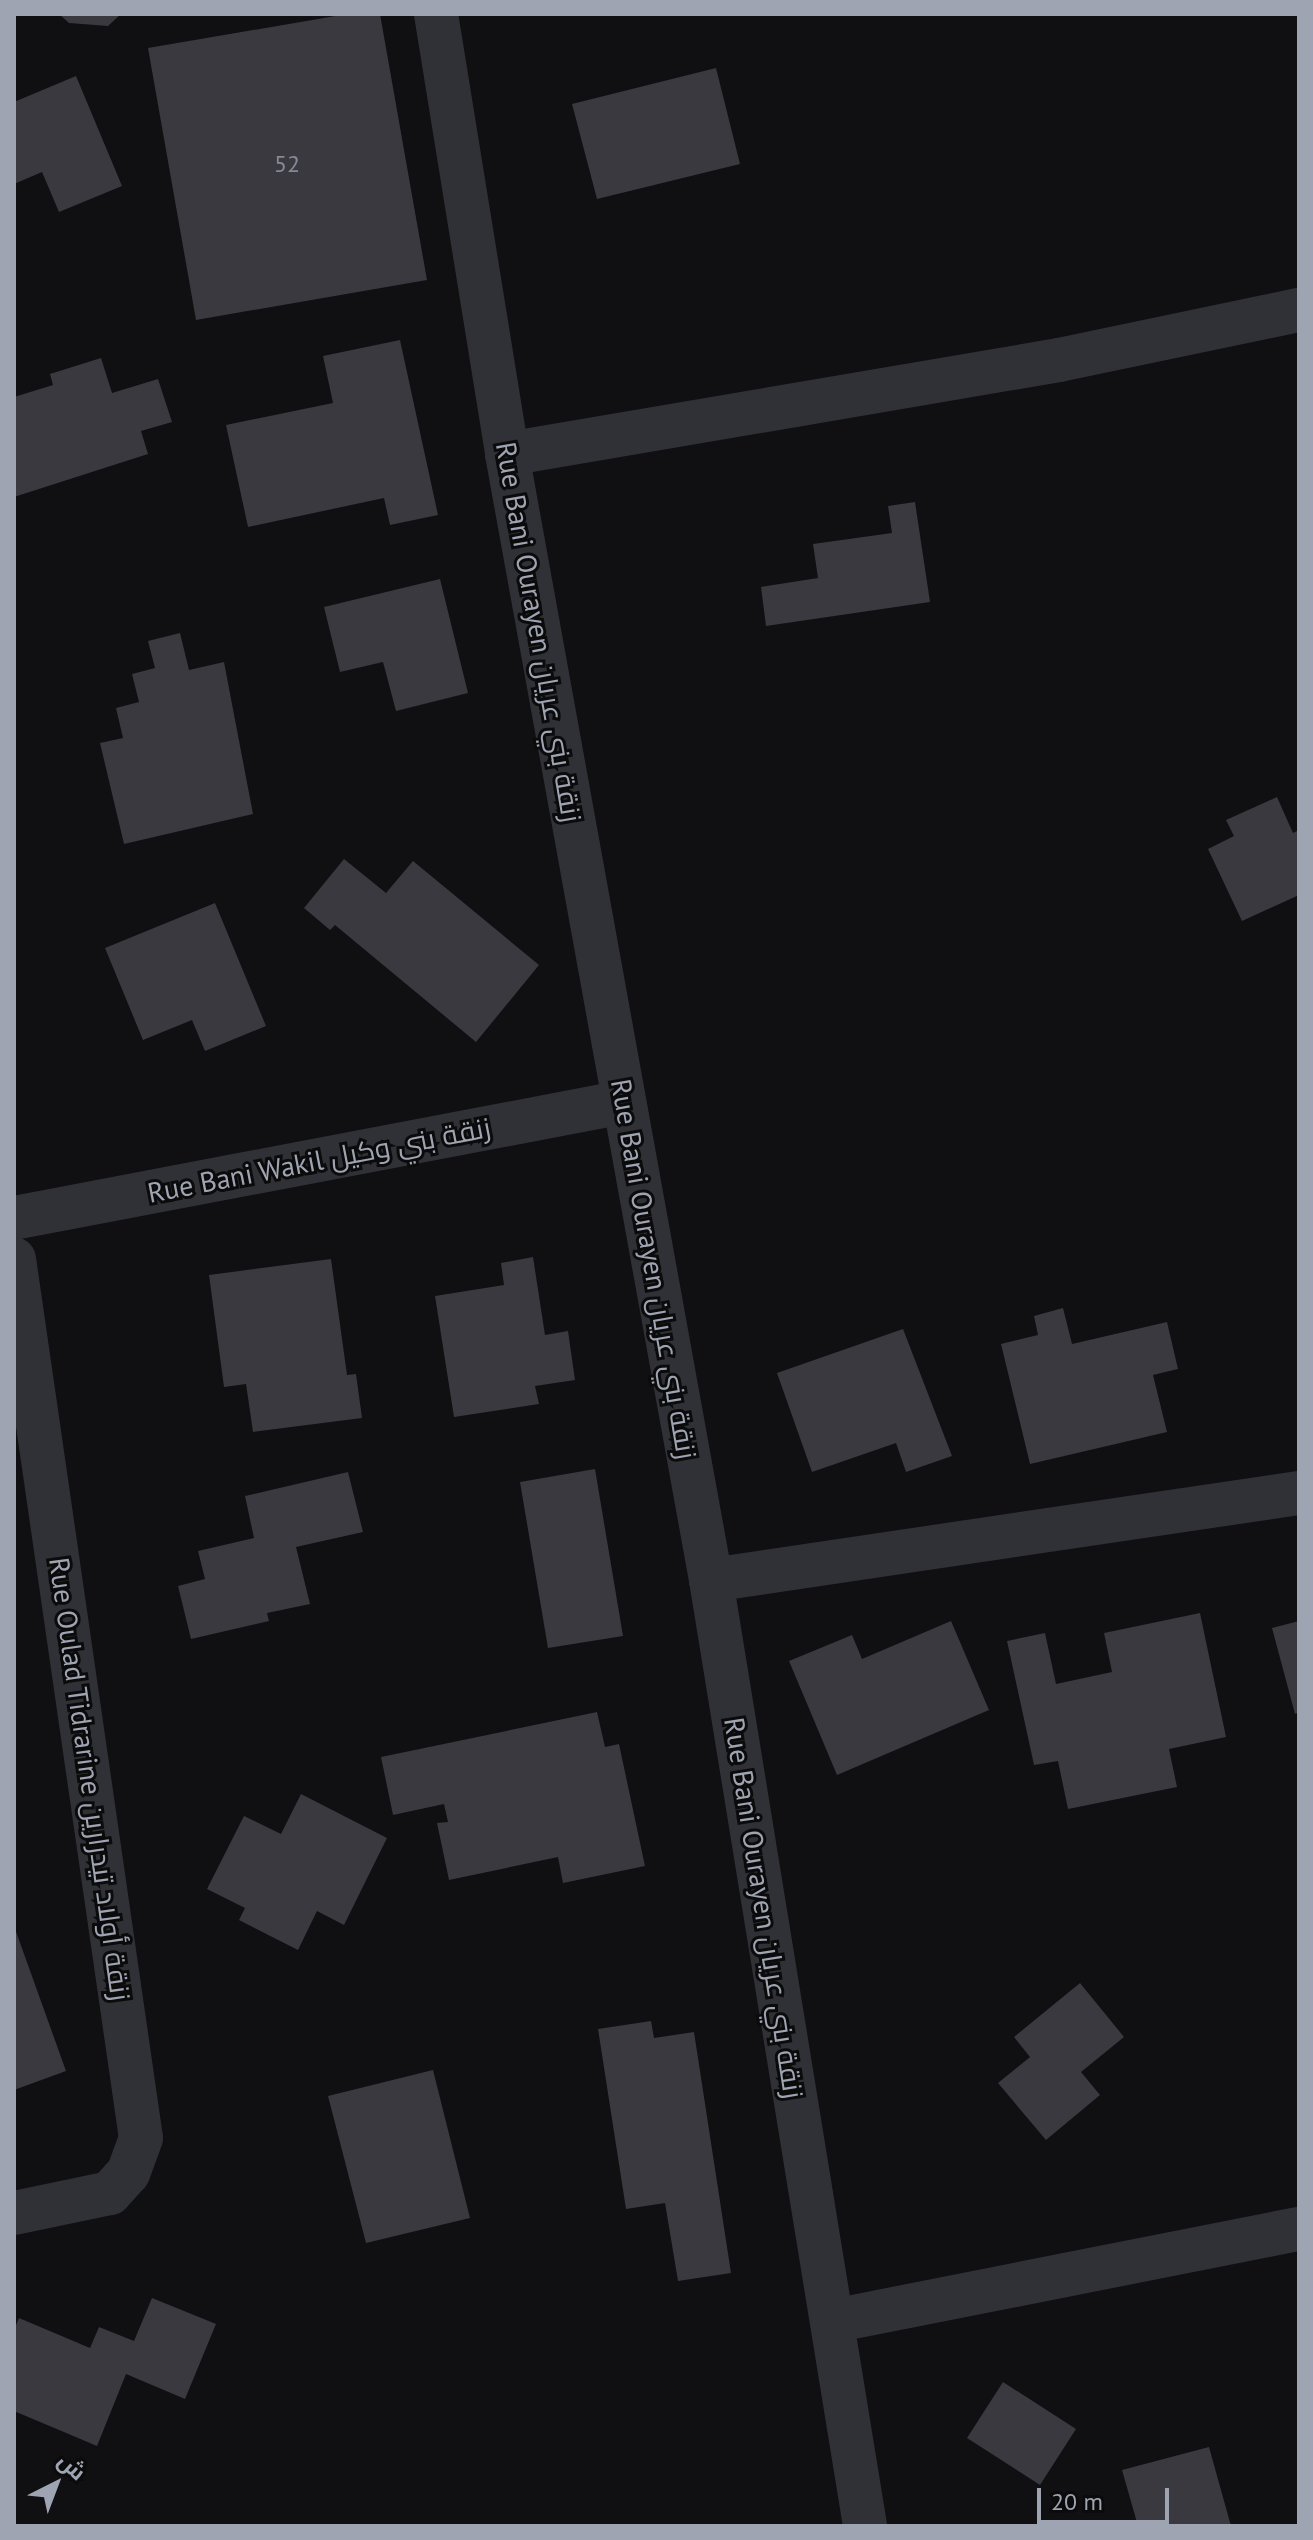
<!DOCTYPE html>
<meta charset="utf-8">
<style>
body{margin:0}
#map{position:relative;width:1313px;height:2540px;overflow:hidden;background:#100f11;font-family:"PT Sans",Cairo,sans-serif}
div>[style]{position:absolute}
.building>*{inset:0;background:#39393f}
.minor>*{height:44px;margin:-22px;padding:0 22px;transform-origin:22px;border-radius:22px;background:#303136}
span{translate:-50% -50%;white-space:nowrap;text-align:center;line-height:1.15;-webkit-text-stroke:6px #0b0b0c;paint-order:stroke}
.number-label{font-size:24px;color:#868996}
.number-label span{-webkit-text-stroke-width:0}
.street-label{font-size:28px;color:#9fa4b3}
.frame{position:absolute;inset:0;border:16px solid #9fa4b3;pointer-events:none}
.north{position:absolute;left:16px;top:2444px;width:80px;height:80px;-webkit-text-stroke:6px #0b0b0c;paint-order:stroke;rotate:42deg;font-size:22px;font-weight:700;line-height:32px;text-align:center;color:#9fa4b3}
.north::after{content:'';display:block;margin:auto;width:28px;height:36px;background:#9fa4b3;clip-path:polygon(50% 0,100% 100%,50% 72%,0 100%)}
.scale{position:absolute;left:1037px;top:2488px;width:132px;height:36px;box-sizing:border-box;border:4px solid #9fa4b3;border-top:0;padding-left:10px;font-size:24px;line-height:28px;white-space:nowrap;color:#9fa4b3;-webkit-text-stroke:6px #0b0b0c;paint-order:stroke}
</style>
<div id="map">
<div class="building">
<i style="clip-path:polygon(59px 14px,121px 14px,108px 26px,69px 23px)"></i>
<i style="clip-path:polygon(347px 14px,380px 14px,427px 280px,196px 320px,148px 48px)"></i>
<i style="clip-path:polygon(716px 68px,740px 164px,597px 199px,572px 104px)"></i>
<i style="clip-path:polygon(76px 76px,122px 186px,59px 212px,42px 172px,14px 184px,14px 102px)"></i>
<i style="clip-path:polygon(400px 340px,438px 515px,390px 525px,384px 498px,248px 527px,226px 425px,333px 403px,323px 356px)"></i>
<i style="clip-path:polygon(101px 358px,112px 393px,158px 379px,172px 422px,141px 431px,148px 454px,14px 497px,14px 397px,53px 385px,50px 374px)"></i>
<i style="clip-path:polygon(915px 502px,930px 602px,766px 626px,761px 587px,818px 578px,813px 544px,892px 533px,888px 506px)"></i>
<i style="clip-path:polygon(440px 579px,468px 693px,396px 711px,383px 662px,340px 672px,324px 607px)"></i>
<i style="clip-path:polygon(180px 633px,189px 670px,224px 662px,253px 814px,124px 844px,100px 743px,123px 738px,116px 708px,139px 702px,132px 674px,155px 668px,148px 641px)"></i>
<i style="clip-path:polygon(1277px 797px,1293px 833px,1299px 830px,1299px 895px,1242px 921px,1208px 849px,1234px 836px,1226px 820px)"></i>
<i style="clip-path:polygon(344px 859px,386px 893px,413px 861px,539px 965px,476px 1042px,335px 925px,330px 930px,304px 908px)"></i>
<i style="clip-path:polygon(215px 903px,266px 1026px,205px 1051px,192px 1020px,143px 1040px,105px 948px)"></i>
<i style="clip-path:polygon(533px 1257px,545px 1335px,568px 1331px,575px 1380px,535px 1386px,539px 1404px,454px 1417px,435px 1296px,504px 1285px,501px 1263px)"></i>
<i style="clip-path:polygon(331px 1259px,347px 1375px,356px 1374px,362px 1418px,253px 1432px,246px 1384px,224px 1387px,209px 1275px)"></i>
<i style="clip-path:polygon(1063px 1308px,1072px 1344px,1167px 1322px,1178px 1369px,1153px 1375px,1167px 1432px,1030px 1464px,1001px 1344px,1038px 1335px,1034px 1316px)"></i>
<i style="clip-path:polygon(903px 1329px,952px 1456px,906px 1472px,896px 1443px,812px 1472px,777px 1373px)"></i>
<i style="clip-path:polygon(595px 1469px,623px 1636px,548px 1648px,520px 1482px)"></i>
<i style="clip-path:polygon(348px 1472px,363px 1532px,296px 1547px,310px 1604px,267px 1613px,269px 1621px,191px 1639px,178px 1586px,205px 1579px,198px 1551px,254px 1538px,245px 1496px)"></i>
<i style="clip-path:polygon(1200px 1613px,1226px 1737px,1169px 1749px,1177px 1787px,1068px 1809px,1058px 1761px,1034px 1765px,1007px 1641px,1045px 1633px,1056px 1684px,1112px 1672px,1104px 1633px)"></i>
<i style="clip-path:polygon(951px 1621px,989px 1710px,837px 1775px,789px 1661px,852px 1635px,862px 1659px)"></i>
<i style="clip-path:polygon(1299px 1621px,1299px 1712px,1295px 1714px,1272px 1628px)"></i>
<i style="clip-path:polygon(597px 1712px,605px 1747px,619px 1744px,645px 1866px,563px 1883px,558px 1857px,449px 1880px,437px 1823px,448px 1822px,444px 1804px,393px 1815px,381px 1757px)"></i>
<i style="clip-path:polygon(301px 1794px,387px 1838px,344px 1925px,317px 1911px,298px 1950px,239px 1920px,245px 1908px,207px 1889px,244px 1816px,281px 1834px)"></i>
<i style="clip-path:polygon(14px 1926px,66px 2071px,14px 2090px)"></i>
<i style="clip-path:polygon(1080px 1983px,1124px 2037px,1081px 2072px,1100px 2095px,1046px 2140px,998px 2083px,1030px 2057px,1014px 2037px)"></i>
<i style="clip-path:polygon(651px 2021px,654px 2038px,694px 2032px,731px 2273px,678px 2281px,665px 2203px,626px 2209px,598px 2029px)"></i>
<i style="clip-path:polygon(433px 2070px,470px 2218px,366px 2243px,328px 2096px)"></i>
<i style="clip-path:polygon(152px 2298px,216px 2324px,185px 2399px,126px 2374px,97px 2446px,14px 2411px,14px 2330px,19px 2318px,90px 2348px,99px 2327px,134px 2341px)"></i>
<i style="clip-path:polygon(1003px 2382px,1076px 2429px,1040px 2485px,967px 2438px)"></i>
<i style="clip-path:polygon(1209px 2447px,1231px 2526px,1138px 2526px,1122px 2470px)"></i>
</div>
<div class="minor">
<i style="left:436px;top:14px;width:446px;rotate:80.8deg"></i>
<i style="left:507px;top:454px;width:1144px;rotate:79.73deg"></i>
<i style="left:711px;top:1580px;width:958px;rotate:80.75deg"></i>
<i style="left:507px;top:454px;width:560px;rotate:-9.66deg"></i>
<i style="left:1059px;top:360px;width:245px;rotate:-11.8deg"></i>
<i style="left:14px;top:1218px;width:621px;rotate:-10.77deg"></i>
<i style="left:14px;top:1259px;width:888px;rotate:81.78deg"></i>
<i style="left:141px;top:2138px;width:37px;rotate:110deg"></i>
<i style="left:128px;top:2173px;width:27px;rotate:132deg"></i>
<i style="left:110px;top:2193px;width:98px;rotate:168.2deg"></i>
<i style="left:711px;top:1580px;width:594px;rotate:-8.42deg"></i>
<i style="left:833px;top:2321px;width:475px;rotate:-11.2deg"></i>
</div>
<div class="number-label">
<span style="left:287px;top:164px">52</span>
</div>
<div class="street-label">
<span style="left:539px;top:632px;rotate:80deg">Rue Bani Ourayen زنقة بني عريان</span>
<span style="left:319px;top:1160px;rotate:-11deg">Rue Bani Wakil زنقة بني وكيل</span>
<span style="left:654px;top:1269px;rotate:80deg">Rue Bani Ourayen زنقة بني عريان</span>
<span style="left:90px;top:1779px;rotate:82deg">Rue Oulad Tidrarine زنقة أولاد تيدرارين</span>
<span style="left:764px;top:1908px;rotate:81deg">Rue Bani Ourayen زنقة بني عريان</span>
</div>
<div class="frame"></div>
<div class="north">ش</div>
<div class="scale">20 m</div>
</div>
